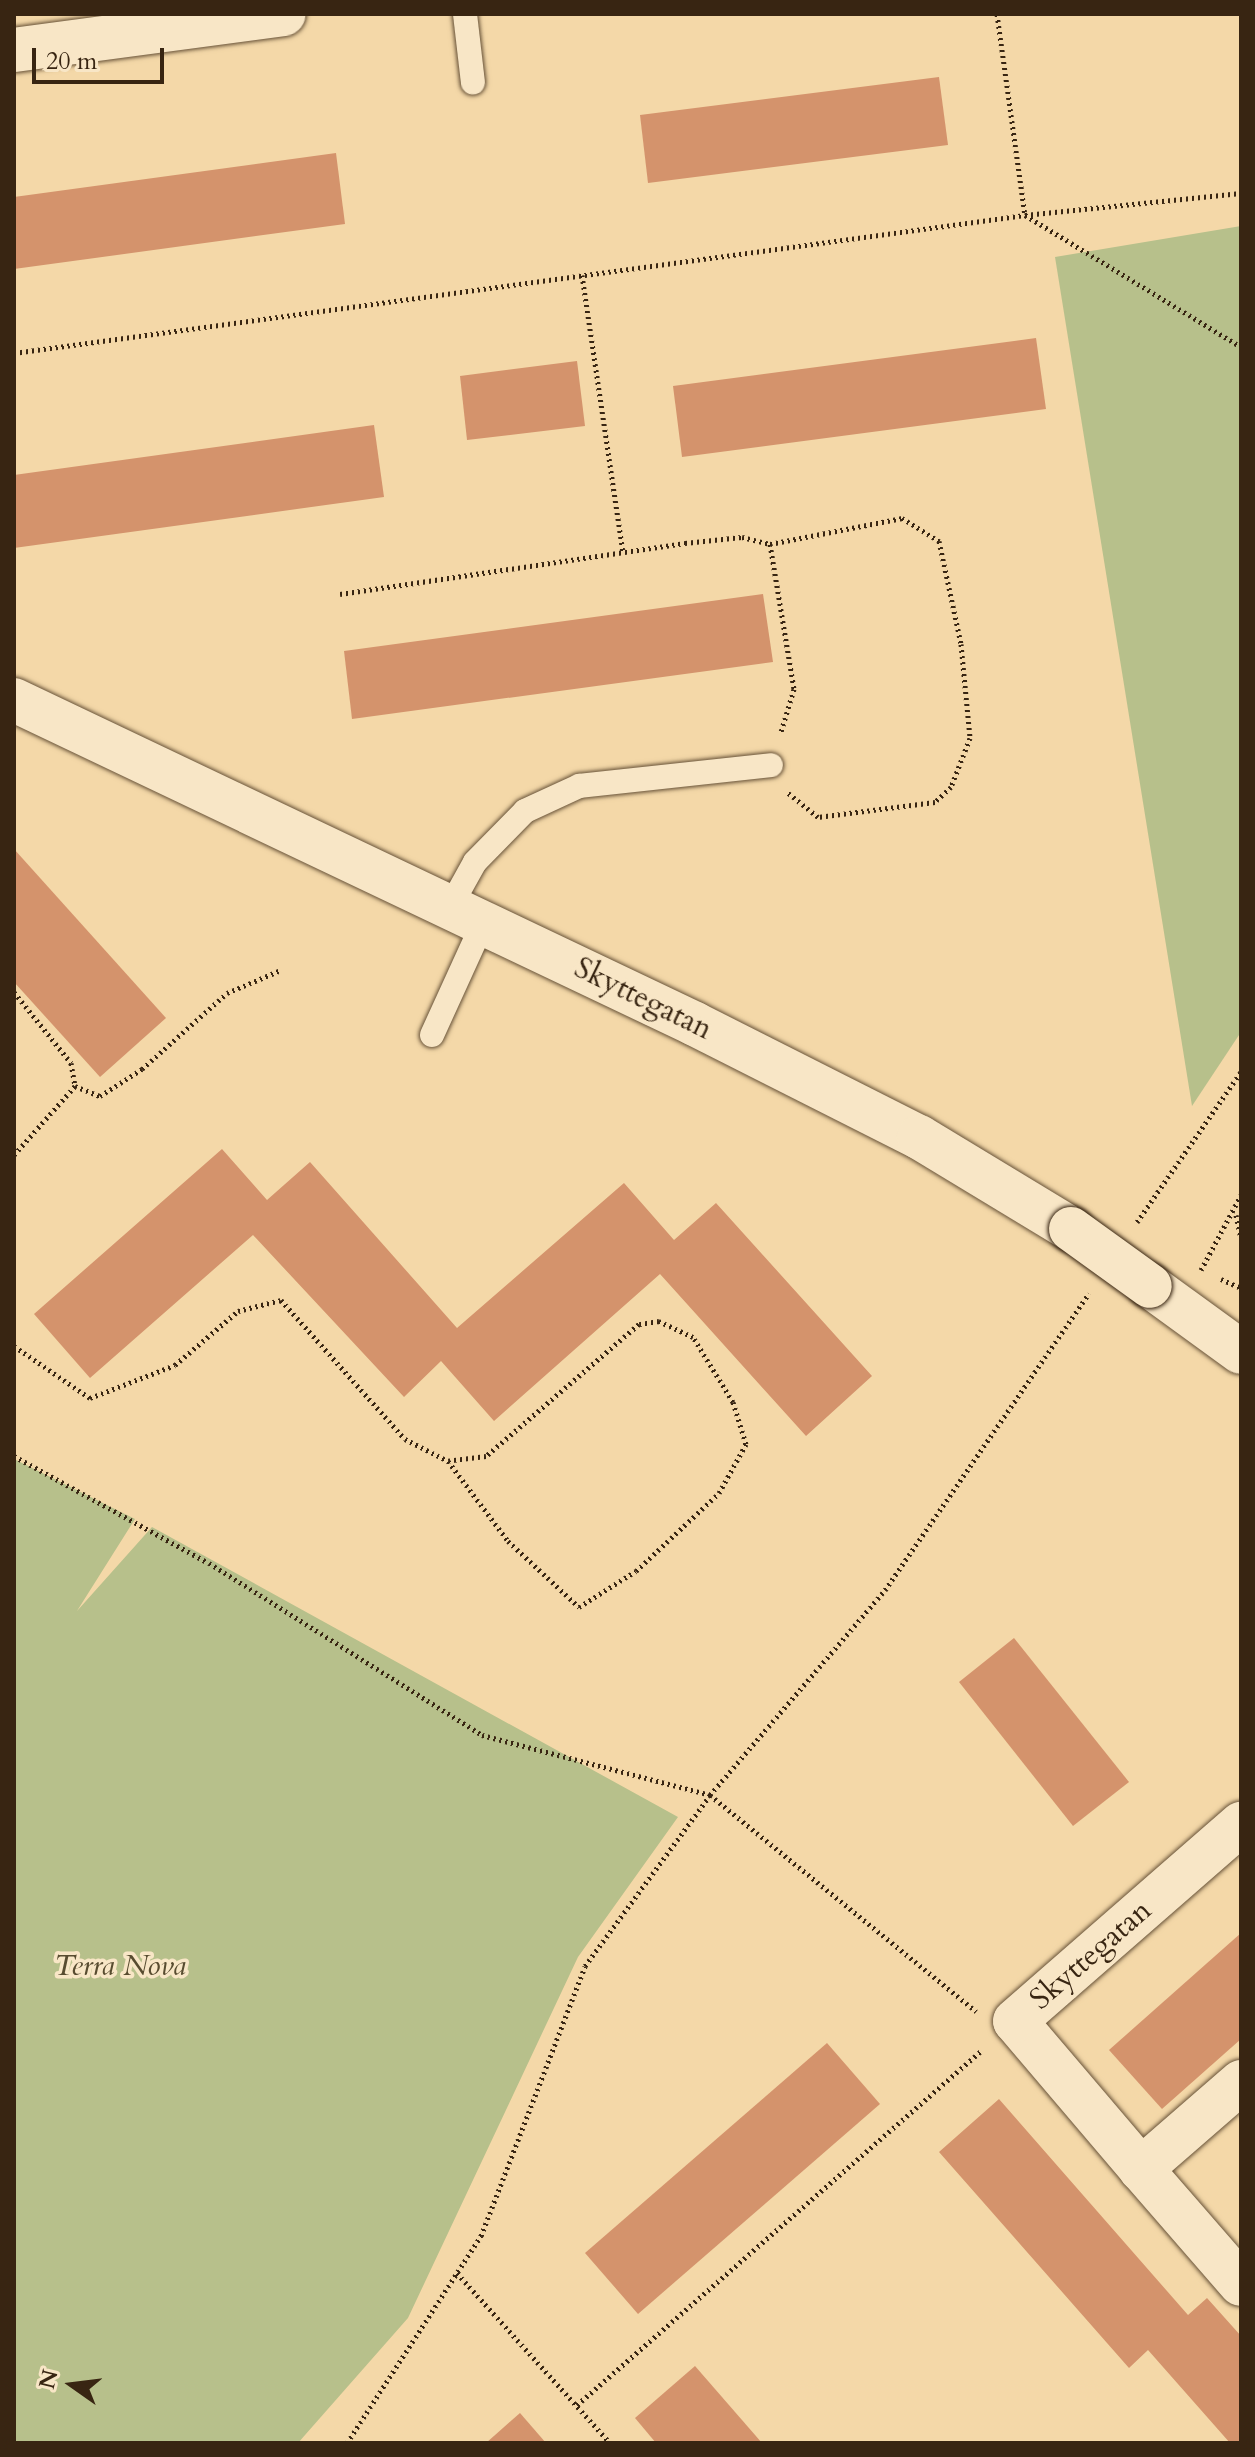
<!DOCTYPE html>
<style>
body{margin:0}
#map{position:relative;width:1255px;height:2457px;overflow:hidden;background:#f4d8a8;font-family:Cardo,serif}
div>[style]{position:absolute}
.green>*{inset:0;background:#b7c08b}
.building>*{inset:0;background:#d4936c}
.path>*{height:5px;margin-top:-2.5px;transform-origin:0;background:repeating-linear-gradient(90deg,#382512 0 2px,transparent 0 6px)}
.roads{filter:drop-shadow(0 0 2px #675238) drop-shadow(0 0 2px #675238)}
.lane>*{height:24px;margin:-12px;padding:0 12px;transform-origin:12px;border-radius:12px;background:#f8e6c6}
.street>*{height:44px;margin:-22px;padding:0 22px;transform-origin:22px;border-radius:22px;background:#f8e6c6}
.secondary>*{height:44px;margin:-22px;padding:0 22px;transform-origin:22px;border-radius:22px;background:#f8e6c6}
.bridges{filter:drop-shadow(0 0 2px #382512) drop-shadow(0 0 2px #382512)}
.secondary-bridge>*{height:44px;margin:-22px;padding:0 22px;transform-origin:22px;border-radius:22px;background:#f8e6c6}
span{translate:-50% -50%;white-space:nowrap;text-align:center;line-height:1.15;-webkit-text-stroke:7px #f8e6c6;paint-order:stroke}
.street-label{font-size:30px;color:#382512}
.park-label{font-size:30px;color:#584c30;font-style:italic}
.frame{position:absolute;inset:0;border:16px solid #382512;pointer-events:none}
.north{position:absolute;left:32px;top:2345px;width:80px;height:80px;-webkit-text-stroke:6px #f8e6c6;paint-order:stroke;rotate:284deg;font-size:22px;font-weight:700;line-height:32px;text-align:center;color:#382512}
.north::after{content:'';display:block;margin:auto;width:28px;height:36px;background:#382512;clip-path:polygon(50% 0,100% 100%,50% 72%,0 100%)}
.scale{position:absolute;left:32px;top:48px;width:132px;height:36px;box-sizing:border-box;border:4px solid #382512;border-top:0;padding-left:10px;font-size:24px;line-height:28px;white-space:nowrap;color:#382512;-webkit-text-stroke:6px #f8e6c6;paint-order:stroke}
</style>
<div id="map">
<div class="green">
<i style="clip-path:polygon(1241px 226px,1241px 1032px,1192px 1106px,1055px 257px)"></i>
<i style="clip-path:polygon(14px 1459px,135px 1519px,77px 1611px,152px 1527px,678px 1817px,578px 1957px,408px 2318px,298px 2443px,14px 2443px)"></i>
</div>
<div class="building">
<i style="clip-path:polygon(939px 77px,948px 145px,648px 183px,640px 115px)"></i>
<i style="clip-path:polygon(336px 153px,345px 224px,14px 269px,14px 197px)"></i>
<i style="clip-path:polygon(1036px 338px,1046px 409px,682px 457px,673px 386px)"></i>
<i style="clip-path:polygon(577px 361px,585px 426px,467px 440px,460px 376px)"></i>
<i style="clip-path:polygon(374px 425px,384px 497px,14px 548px,14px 475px)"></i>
<i style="clip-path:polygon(763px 594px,773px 662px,352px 719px,344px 651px)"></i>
<i style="clip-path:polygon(14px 849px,166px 1018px,100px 1077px,14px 982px)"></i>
<i style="clip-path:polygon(222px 1149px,267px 1200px,310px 1162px,457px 1328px,624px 1183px,674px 1240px,716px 1203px,872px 1376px,806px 1436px,660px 1274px,494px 1421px,441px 1361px,404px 1397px,253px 1235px,90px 1378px,34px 1314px)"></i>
<i style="clip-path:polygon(1014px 1638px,1129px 1782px,1073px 1826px,959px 1682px)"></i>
<i style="clip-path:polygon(1241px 1933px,1241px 2039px,1162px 2109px,1109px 2050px)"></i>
<i style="clip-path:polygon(827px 2043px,880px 2104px,638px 2314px,585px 2253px)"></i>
<i style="clip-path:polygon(999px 2099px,1188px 2315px,1207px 2298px,1241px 2336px,1241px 2443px,1230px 2443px,1148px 2350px,1129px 2368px,939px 2152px)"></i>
<i style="clip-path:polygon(695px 2366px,762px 2443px,656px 2443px,635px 2418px)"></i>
<i style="clip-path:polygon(520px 2413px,546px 2443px,486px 2443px)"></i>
</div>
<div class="path">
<i style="left:997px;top:14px;width:203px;rotate:82.1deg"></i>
<i style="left:1025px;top:215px;width:253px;rotate:31.4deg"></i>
<i style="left:582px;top:275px;width:280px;rotate:81.6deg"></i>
<i style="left:14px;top:353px;width:1020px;rotate:-7.77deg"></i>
<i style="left:1025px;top:215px;width:217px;rotate:-5.8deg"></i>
<i style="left:770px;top:544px;width:135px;rotate:-11.1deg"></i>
<i style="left:902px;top:518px;width:44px;rotate:31.9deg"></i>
<i style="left:939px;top:541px;width:105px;rotate:77.9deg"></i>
<i style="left:961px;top:644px;width:94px;rotate:84.5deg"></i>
<i style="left:970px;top:738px;width:53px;rotate:111.2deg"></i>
<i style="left:951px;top:787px;width:22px;rotate:137deg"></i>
<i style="left:935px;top:802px;width:118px;rotate:172.7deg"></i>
<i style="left:818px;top:817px;width:40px;rotate:-141deg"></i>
<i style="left:340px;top:594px;width:349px;rotate:-8.4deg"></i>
<i style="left:685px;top:543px;width:57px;rotate:-6deg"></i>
<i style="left:742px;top:537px;width:29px;rotate:14deg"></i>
<i style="left:770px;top:544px;width:147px;rotate:80.6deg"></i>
<i style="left:794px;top:689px;width:45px;rotate:106.8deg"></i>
<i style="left:14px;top:992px;width:91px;rotate:51.2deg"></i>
<i style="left:71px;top:1063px;width:23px;rotate:80deg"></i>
<i style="left:75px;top:1086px;width:92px;rotate:131.5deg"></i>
<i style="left:75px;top:1086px;width:27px;rotate:22deg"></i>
<i style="left:100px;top:1096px;width:50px;rotate:-32.7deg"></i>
<i style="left:142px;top:1069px;width:114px;rotate:-41.8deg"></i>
<i style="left:227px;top:993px;width:59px;rotate:-23.1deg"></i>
<i style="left:1236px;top:1215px;width:24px;rotate:78deg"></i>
<i style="left:1137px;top:1222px;width:183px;rotate:-55.3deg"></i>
<i style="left:1201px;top:1270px;width:85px;rotate:-61.9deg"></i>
<i style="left:1221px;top:1279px;width:22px;rotate:24deg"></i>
<i style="left:14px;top:1346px;width:92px;rotate:34.4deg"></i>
<i style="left:90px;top:1398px;width:91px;rotate:-21.2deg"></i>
<i style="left:175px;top:1365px;width:83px;rotate:-40.6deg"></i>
<i style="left:238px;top:1311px;width:44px;rotate:-14.3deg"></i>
<i style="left:281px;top:1300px;width:186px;rotate:48.3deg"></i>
<i style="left:405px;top:1439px;width:48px;rotate:27.1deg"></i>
<i style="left:448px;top:1461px;width:100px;rotate:53.1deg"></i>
<i style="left:508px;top:1541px;width:97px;rotate:42.9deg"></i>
<i style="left:579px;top:1607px;width:67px;rotate:-32.3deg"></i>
<i style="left:636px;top:1571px;width:114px;rotate:-43.2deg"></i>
<i style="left:719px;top:1493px;width:56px;rotate:-61.1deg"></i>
<i style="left:746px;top:1444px;width:44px;rotate:-107.2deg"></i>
<i style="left:733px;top:1402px;width:76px;rotate:-121.6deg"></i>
<i style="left:693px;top:1337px;width:38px;rotate:-155deg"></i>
<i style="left:659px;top:1321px;width:20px;rotate:171deg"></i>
<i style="left:639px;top:1324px;width:202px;rotate:139.2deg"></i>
<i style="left:486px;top:1456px;width:38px;rotate:173deg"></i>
<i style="left:14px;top:1456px;width:222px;rotate:28.8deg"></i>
<i style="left:209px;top:1563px;width:323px;rotate:32.2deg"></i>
<i style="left:482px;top:1735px;width:236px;rotate:14.7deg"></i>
<i style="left:710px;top:1795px;width:343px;rotate:39.1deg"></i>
<i style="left:457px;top:2273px;width:229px;rotate:48deg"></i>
<i style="left:577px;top:2405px;width:537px;rotate:-41.23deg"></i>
<i style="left:347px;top:2443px;width:247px;rotate:-57.1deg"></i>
<i style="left:481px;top:2236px;width:289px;rotate:-68.9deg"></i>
<i style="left:585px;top:1966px;width:212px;rotate:-53.8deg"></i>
<i style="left:710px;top:1795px;width:270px;rotate:-49.5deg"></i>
<i style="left:885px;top:1590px;width:360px;rotate:-55.5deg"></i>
</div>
<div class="roads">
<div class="lane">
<i style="left:465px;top:14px;width:69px;rotate:83.4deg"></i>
<i style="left:450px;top:907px;width:51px;rotate:-60.9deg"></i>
<i style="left:475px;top:862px;width:71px;rotate:-45.6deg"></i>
<i style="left:525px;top:811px;width:60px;rotate:-24.8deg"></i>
<i style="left:579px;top:786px;width:193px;rotate:-6.2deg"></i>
<i style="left:432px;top:1035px;width:123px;rotate:-65.5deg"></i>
</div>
<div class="street">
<i style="left:14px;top:50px;width:272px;rotate:-7.6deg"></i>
<i style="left:1241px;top:2082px;width:133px;rotate:139deg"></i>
<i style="left:1141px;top:2169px;width:152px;rotate:49deg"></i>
<i style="left:1141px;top:2169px;width:194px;rotate:-130.4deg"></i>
<i style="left:1015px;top:2021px;width:300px;rotate:-41.1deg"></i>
</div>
<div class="secondary">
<i style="left:14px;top:700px;width:754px;rotate:25.44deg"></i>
<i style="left:695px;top:1024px;width:251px;rotate:26.8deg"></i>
<i style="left:919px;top:1137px;width:178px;rotate:31.2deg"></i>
<i style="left:1150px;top:1286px;width:112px;rotate:36deg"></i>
</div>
</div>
<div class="bridges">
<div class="secondary-bridge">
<i style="left:1071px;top:1229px;width:97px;rotate:35.8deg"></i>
</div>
</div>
<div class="street-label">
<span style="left:643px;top:999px;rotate:26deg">Skyttegatan</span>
<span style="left:1091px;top:1955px;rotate:-41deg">Skyttegatan</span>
</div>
<div class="park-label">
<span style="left:120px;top:1966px">Terra Nova</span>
</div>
<div class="frame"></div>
<div class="north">N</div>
<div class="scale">20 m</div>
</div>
